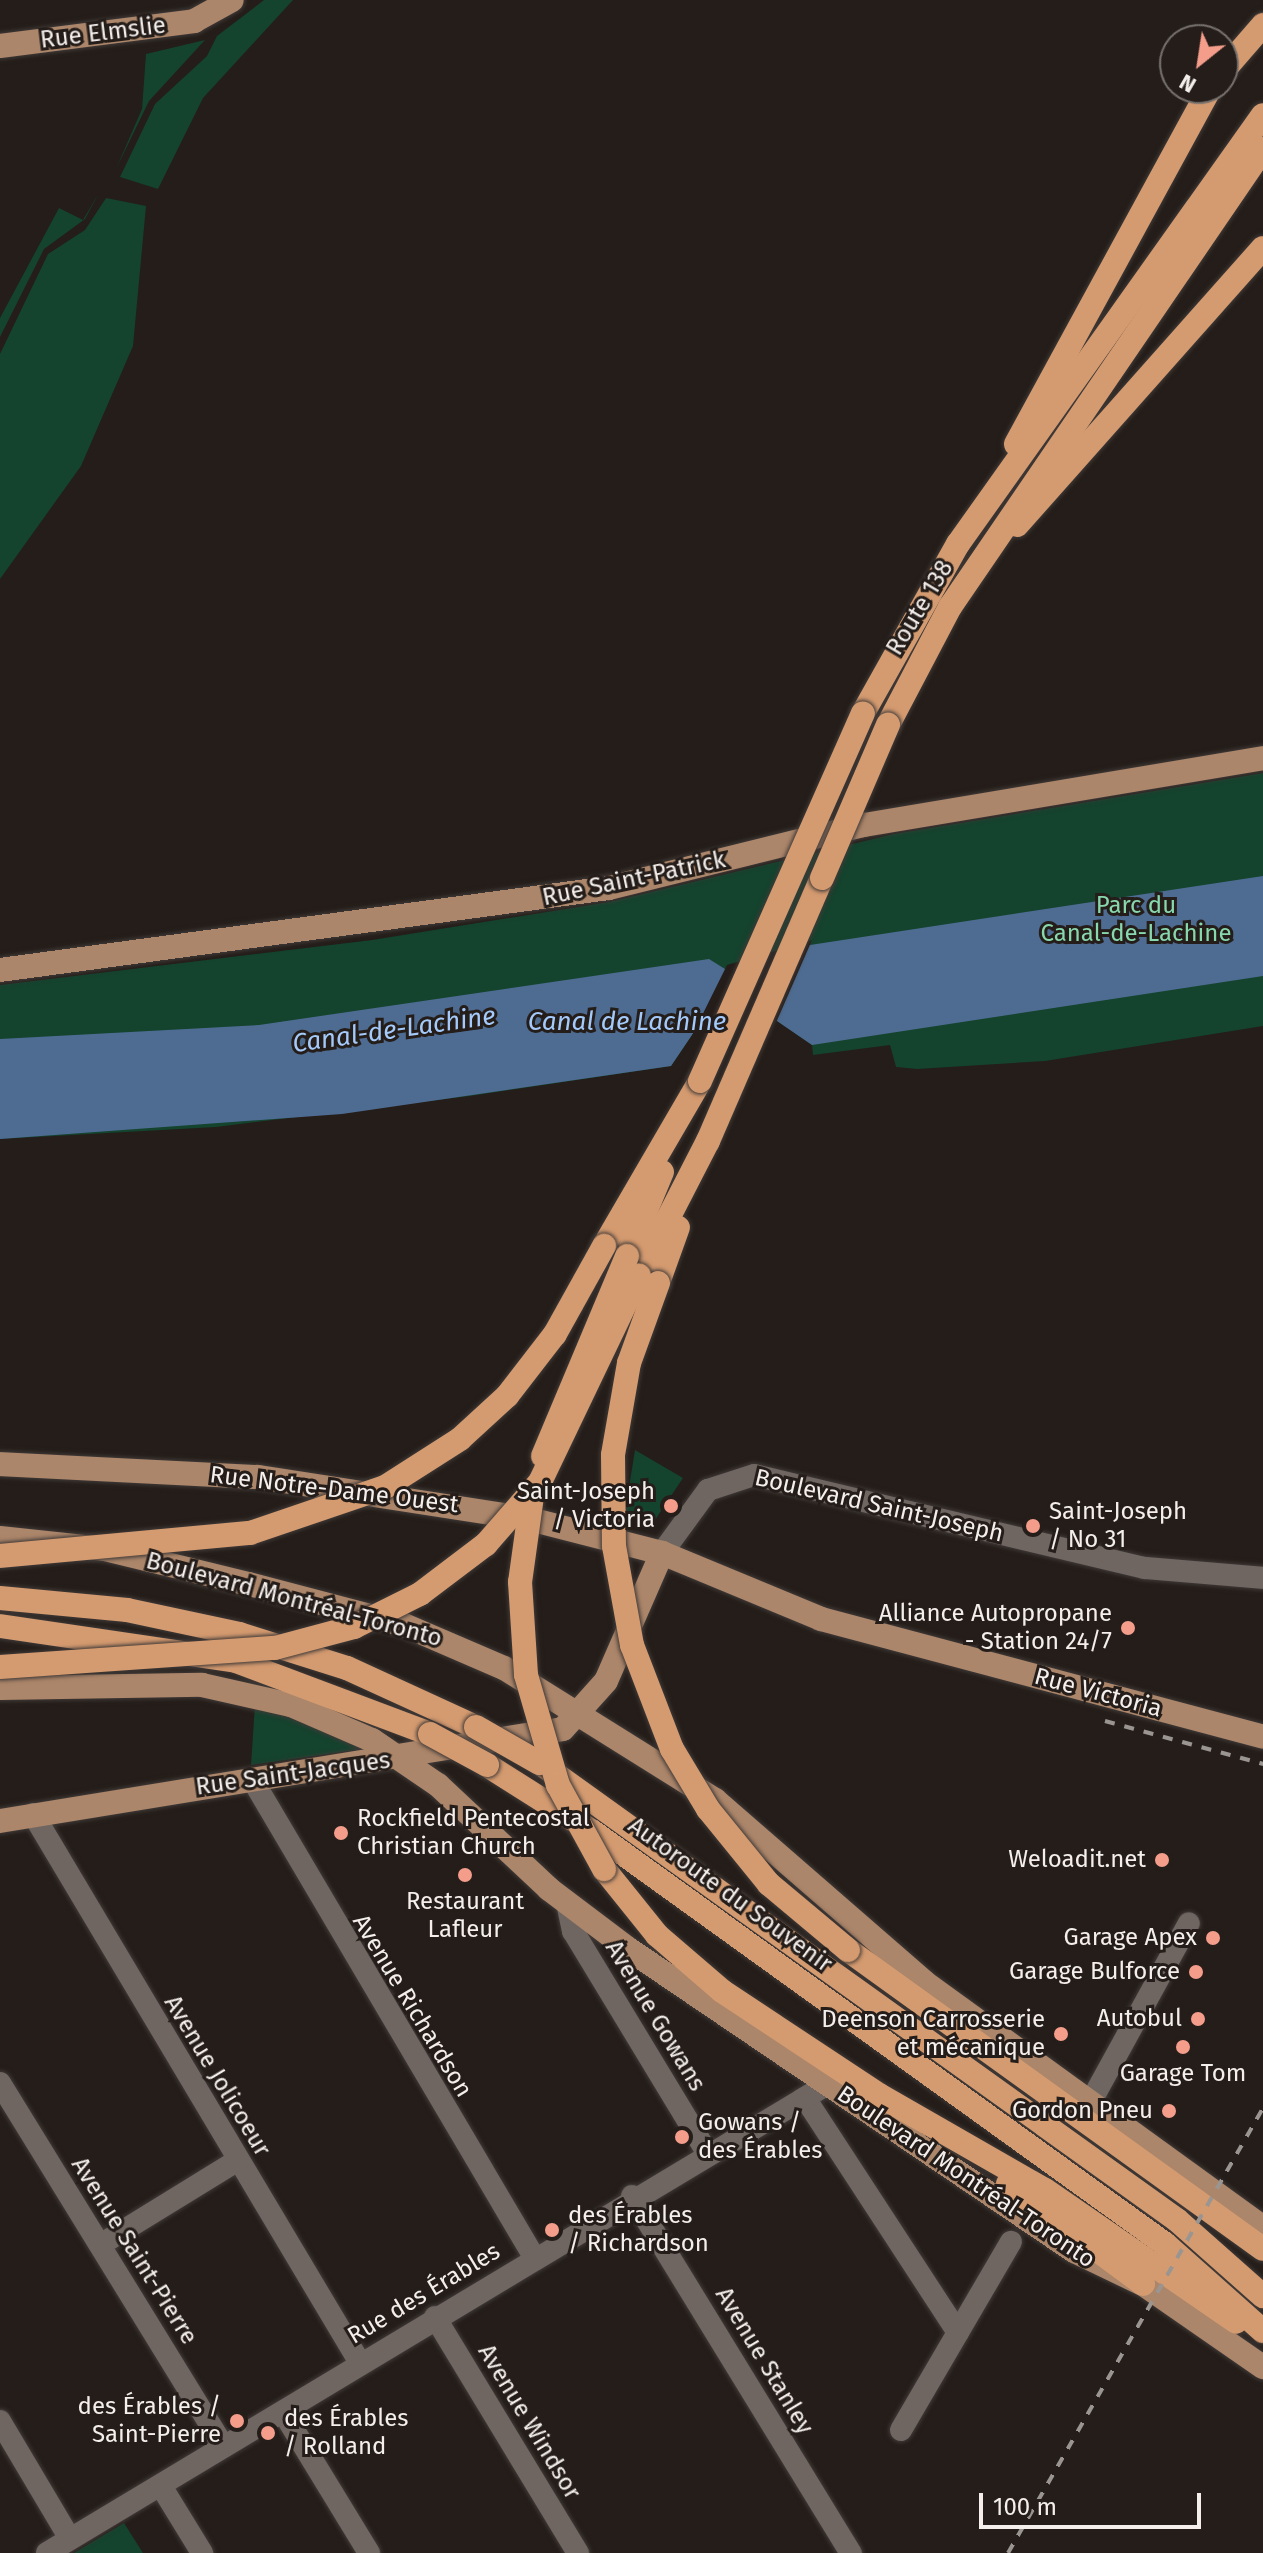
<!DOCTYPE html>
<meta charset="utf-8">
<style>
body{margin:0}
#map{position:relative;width:1263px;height:2553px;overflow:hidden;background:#241d19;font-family:"Fira Sans",sans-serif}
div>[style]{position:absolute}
.green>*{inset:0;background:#14432e}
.water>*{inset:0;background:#4e6c92}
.pier>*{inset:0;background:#241d19}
.roads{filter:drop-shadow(0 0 2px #403a38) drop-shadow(0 0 2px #403a38)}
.minor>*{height:22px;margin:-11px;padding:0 11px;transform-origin:11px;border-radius:11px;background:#6f6661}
.major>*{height:24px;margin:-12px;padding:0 12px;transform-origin:12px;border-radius:12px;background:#ac866a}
.highway>*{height:24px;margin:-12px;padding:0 12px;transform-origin:12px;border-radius:12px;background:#d59b70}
.rail>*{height:4px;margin-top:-2px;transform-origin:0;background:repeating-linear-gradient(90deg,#9a9591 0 10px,transparent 0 20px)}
.bridges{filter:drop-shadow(0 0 2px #403a38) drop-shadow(0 0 2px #403a38)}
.highway-bridge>*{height:24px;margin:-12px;padding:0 12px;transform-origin:12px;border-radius:12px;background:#d59b70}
.dots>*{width:22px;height:22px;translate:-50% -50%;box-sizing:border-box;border:4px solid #241d19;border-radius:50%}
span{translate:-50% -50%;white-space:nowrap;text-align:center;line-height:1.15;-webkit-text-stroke:6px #241d19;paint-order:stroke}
.street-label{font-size:24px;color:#f4efec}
.park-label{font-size:24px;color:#88d8ae}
.poi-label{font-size:24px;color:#f4efec}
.right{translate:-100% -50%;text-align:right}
.left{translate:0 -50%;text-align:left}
.water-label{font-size:26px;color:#a4cafb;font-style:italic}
.north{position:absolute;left:1159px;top:24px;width:80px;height:80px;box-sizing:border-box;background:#241d19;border:2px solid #77716d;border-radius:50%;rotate:210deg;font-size:22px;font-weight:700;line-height:32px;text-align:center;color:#f4efec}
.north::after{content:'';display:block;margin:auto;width:28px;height:36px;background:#f49d8b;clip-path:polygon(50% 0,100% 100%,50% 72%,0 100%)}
.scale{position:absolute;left:979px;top:2493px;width:222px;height:36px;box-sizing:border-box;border:4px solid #f4efec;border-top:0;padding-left:10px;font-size:24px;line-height:28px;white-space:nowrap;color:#f4efec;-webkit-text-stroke:6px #241d19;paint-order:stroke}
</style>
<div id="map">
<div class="green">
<i style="clip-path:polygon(264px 0,293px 0,203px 98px,158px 189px,120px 177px,155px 104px,207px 56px,217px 36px)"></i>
<i style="clip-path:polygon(205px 40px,149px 101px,116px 169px,142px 109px,146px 54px)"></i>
<i style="clip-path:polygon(99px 193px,85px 219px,44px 249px,0 337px,0 318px,59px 208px,83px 220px)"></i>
<i style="clip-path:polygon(106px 198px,146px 206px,133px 346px,81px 466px,0 579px,0 354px,48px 254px,85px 230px)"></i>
<i style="clip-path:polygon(1263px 773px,1263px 1026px,1045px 1061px,917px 1069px,896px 1067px,890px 1045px,813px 1055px,812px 1045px,777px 1021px,696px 1029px,671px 1066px,470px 1096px,216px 1127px,0 1139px,0 985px,372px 940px,609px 902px,894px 834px)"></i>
<i style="clip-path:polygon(635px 1450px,683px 1478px,655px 1520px,624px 1518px)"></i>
<i style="clip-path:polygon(255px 1704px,303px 1718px,363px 1749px,251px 1765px)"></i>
<i style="clip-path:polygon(124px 2523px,143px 2553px,74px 2553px)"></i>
</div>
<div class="water">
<i style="clip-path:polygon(1263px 876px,1263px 976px,812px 1045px,777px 1021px,696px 1029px,671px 1066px,342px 1114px,0 1139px,0 1039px,259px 1025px,709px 959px,725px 969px,774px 961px,810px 945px)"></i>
</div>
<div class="pier">
<i style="clip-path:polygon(812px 940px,775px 1025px,698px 1033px,679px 1062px,727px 965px)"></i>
</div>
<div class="roads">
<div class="minor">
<i style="left:662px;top:1553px;width:78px;rotate:-53.9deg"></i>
<i style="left:708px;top:1490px;width:48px;rotate:-18.1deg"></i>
<i style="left:754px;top:1475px;width:402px;rotate:13.4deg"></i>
<i style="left:1145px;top:1568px;width:118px;rotate:4.8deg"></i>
<i style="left:252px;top:1779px;width:555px;rotate:59.46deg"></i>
<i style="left:33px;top:1814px;width:639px;rotate:59.22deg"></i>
<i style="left:567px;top:1903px;width:29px;rotate:78deg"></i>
<i style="left:573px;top:1931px;width:258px;rotate:58.8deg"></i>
<i style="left:0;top:2083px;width:427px;rotate:58.4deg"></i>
<i style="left:805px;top:2098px;width:280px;rotate:56.9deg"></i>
<i style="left:1090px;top:2103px;width:205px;rotate:-61.2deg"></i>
<i style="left:632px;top:2196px;width:419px;rotate:58.5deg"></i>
<i style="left:100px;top:2245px;width:162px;rotate:-31.6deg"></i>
<i style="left:435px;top:2317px;width:276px;rotate:58.8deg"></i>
<i style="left:283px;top:2412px;width:165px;rotate:58.6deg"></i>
<i style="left:0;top:2421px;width:137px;rotate:59.3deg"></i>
<i style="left:901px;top:2430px;width:218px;rotate:-59.7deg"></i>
<i style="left:161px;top:2486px;width:79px;rotate:58.5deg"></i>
<i style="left:47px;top:2553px;width:911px;rotate:-30.99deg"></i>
</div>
<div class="major">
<i style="left:0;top:46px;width:196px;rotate:-7.3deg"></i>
<i style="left:194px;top:21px;width:43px;rotate:-28.9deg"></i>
<i style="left:0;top:970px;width:614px;rotate:-7.67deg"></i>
<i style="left:609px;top:888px;width:263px;rotate:-13.9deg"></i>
<i style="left:864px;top:825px;width:405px;rotate:-9.5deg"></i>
<i style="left:0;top:1464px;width:258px;rotate:2.9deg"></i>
<i style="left:258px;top:1477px;width:275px;rotate:8.8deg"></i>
<i style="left:530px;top:1519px;width:136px;rotate:14.4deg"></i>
<i style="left:662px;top:1553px;width:172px;rotate:22.5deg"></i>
<i style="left:821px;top:1619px;width:457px;rotate:14.9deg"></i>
<i style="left:0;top:1538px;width:106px;rotate:6deg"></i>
<i style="left:105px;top:1549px;width:148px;rotate:13.7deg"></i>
<i style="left:249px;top:1584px;width:160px;rotate:14.8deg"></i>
<i style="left:404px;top:1625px;width:109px;rotate:23.3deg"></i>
<i style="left:504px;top:1668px;width:249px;rotate:32deg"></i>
<i style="left:715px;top:1800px;width:277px;rotate:41deg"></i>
<i style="left:924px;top:1982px;width:418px;rotate:35.9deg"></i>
<i style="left:0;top:1688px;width:202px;rotate:-0.9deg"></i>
<i style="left:202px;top:1685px;width:91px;rotate:12.7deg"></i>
<i style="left:291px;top:1705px;width:88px;rotate:23.4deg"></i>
<i style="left:372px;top:1740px;width:80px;rotate:34.3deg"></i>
<i style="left:438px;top:1785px;width:152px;rotate:43.1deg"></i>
<i style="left:549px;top:1889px;width:98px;rotate:37.1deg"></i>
<i style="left:627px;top:1948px;width:540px;rotate:34.13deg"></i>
<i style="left:1074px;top:2251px;width:76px;rotate:25.6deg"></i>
<i style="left:1143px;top:2284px;width:146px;rotate:34.7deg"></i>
<i style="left:0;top:1821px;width:570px;rotate:-9.28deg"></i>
<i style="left:563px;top:1729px;width:64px;rotate:-48.1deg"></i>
<i style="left:606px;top:1681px;width:140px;rotate:-66.4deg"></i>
</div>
<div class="highway">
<i style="left:1223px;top:71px;width:61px;rotate:-49deg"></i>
<i style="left:1016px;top:444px;width:405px;rotate:-61.4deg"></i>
<i style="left:1017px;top:525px;width:370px;rotate:-48.4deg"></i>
<i style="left:863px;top:713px;width:194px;rotate:-60.7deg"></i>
<i style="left:958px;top:544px;width:526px;rotate:-54.59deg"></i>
<i style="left:888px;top:725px;width:133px;rotate:-62.3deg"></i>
<i style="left:950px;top:607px;width:555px;rotate:-55.65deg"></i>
<i style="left:604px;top:1246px;width:191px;rotate:-59.8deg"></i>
<i style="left:627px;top:1256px;width:91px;rotate:-67.4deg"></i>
<i style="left:639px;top:1275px;width:151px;rotate:-62.8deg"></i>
<i style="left:708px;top:1141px;width:287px;rotate:-66.6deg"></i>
<i style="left:658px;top:1283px;width:59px;rotate:-70.3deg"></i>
<i style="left:0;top:1598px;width:128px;rotate:5.4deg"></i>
<i style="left:127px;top:1610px;width:115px;rotate:12.1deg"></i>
<i style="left:239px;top:1634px;width:113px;rotate:17.5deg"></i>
<i style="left:347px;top:1668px;width:142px;rotate:24.6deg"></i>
<i style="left:0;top:1626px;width:239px;rotate:8.4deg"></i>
<i style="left:236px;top:1661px;width:207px;rotate:20.6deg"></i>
<i style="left:487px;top:1765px;width:125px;rotate:32.3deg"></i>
<i style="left:593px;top:1832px;width:705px;rotate:35.76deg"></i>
<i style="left:1165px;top:2244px;width:131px;rotate:41.6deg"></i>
<i style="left:544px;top:1766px;width:779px;rotate:35.65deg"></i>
<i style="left:1177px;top:2220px;width:115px;rotate:41.5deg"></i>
<i style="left:604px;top:1869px;width:85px;rotate:51.2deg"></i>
<i style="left:657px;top:1935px;width:86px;rotate:40.7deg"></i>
<i style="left:722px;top:1991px;width:188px;rotate:33.5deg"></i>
<i style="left:879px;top:2095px;width:191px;rotate:29.8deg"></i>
<i style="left:1045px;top:2190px;width:232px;rotate:34.6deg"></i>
<i style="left:848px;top:1950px;width:511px;rotate:35.77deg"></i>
<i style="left:1008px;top:2184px;width:168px;rotate:36.5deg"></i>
</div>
</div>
<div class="rail">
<i style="left:1105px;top:1721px;width:164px;rotate:15.2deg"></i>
<i style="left:1008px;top:2553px;width:513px;rotate:-60.19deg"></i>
</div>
<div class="bridges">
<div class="highway-bridge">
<i style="left:822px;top:878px;width:167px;rotate:-66.7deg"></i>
<i style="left:700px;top:1081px;width:402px;rotate:-66.1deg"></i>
<i style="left:658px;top:1283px;width:85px;rotate:109.9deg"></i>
<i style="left:629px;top:1363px;width:93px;rotate:99.9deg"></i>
<i style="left:613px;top:1455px;width:91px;rotate:89.4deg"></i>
<i style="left:614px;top:1546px;width:101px;rotate:79.7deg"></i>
<i style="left:632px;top:1645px;width:111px;rotate:69deg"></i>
<i style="left:672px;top:1749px;width:70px;rotate:59deg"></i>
<i style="left:708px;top:1809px;width:97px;rotate:50.9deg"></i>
<i style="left:769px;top:1884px;width:103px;rotate:39.9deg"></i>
<i style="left:543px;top:1456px;width:217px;rotate:-67.2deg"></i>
<i style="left:532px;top:1496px;width:87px;rotate:97.9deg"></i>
<i style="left:520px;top:1582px;width:93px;rotate:86.3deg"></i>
<i style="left:526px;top:1675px;width:115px;rotate:73.8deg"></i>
<i style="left:558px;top:1785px;width:96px;rotate:61.3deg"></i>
<i style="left:0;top:1556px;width:251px;rotate:-5.3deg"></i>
<i style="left:250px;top:1533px;width:143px;rotate:-18.8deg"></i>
<i style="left:385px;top:1487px;width:89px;rotate:-32.6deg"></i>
<i style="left:460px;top:1439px;width:64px;rotate:-42.5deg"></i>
<i style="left:507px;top:1396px;width:78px;rotate:-52.3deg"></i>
<i style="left:555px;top:1334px;width:101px;rotate:-60.9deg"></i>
<i style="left:0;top:1667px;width:276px;rotate:-4deg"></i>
<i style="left:275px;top:1648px;width:82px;rotate:-14.9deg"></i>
<i style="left:354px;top:1627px;width:74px;rotate:-26.6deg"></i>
<i style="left:420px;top:1594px;width:83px;rotate:-37.1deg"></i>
<i style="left:486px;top:1544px;width:82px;rotate:-48.9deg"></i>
<i style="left:540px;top:1482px;width:229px;rotate:-64.4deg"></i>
<i style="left:476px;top:1727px;width:73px;rotate:29.7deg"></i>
<i style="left:430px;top:1734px;width:65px;rotate:28.5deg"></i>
</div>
</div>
<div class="dots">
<i style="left:671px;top:1506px;background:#f49d8b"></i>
<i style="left:1033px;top:1526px;background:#f49d8b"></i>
<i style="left:1128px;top:1628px;background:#f49d8b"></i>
<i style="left:341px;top:1833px;background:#f49d8b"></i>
<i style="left:1162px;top:1860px;background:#f49d8b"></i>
<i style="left:465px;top:1875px;background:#f49d8b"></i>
<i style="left:1213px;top:1938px;background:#f49d8b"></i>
<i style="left:1196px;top:1972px;background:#f49d8b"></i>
<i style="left:1198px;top:2019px;background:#f49d8b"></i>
<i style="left:1061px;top:2034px;background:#f49d8b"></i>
<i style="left:1183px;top:2047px;background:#f49d8b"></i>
<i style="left:1169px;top:2111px;background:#f49d8b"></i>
<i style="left:682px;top:2137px;background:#f49d8b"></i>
<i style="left:552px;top:2230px;background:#f49d8b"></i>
<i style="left:237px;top:2421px;background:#f49d8b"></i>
<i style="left:268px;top:2433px;background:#f49d8b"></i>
</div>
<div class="street-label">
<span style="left:103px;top:33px;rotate:-7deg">Rue Elmslie</span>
<span style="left:920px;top:608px;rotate:-59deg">Route 138</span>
<span style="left:634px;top:879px;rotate:-12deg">Rue Saint-Patrick</span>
<span style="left:334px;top:1490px;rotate:7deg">Rue Notre-Dame Ouest</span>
<span style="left:879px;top:1506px;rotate:13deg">Boulevard Saint-Joseph</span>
<span style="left:294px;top:1600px;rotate:15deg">Boulevard Montréal-Toronto</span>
<span style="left:1098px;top:1693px;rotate:15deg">Rue Victoria</span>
<span style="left:293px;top:1774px;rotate:-8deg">Rue Saint-Jacques</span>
<span style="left:730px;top:1895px;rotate:36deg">Autoroute du Souvenir</span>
<span style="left:412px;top:2006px;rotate:59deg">Avenue Richardson</span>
<span style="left:655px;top:2016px;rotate:59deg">Avenue Gowans</span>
<span style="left:217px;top:2076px;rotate:59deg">Avenue Jolicoeur</span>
<span style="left:966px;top:2177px;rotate:34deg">Boulevard Montréal-Toronto</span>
<span style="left:134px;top:2251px;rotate:58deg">Avenue Saint-Pierre</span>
<span style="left:424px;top:2294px;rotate:-31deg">Rue des Érables</span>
<span style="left:764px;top:2361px;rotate:59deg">Avenue Stanley</span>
<span style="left:529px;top:2422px;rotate:59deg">Avenue Windsor</span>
</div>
<div class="park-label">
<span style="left:1136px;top:920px">Parc du<br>Canal-de-Lachine</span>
</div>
<div class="poi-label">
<span class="right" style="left:655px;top:1506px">Saint-Joseph<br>/ Victoria</span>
<span class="left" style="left:1049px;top:1526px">Saint-Joseph<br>/ No 31</span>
<span class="right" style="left:1112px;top:1628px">Alliance Autopropane<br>- Station 24/7</span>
<span class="left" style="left:357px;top:1833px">Rockfield Pentecostal<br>Christian Church</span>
<span class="right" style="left:1146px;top:1860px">Weloadit.net</span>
<span style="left:465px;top:1916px">Restaurant<br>Lafleur</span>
<span class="right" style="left:1197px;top:1938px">Garage Apex</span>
<span class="right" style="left:1180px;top:1972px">Garage Bulforce</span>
<span class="right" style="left:1182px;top:2019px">Autobul</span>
<span class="right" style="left:1045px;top:2034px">Deenson Carrosserie<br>et mécanique</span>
<span style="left:1183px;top:2074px">Garage Tom</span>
<span class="right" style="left:1153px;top:2111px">Gordon Pneu</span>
<span class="left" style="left:698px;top:2137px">Gowans /<br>des Érables</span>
<span class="left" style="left:568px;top:2230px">des Érables<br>/ Richardson</span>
<span class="right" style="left:221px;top:2421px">des Érables /<br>Saint-Pierre</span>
<span class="left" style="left:284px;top:2433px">des Érables<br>/ Rolland</span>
</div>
<div class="water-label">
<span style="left:627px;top:1022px">Canal de Lachine</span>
<span style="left:394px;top:1030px;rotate:-8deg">Canal-de-Lachine</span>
</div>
<div class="north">N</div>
<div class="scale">100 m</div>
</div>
